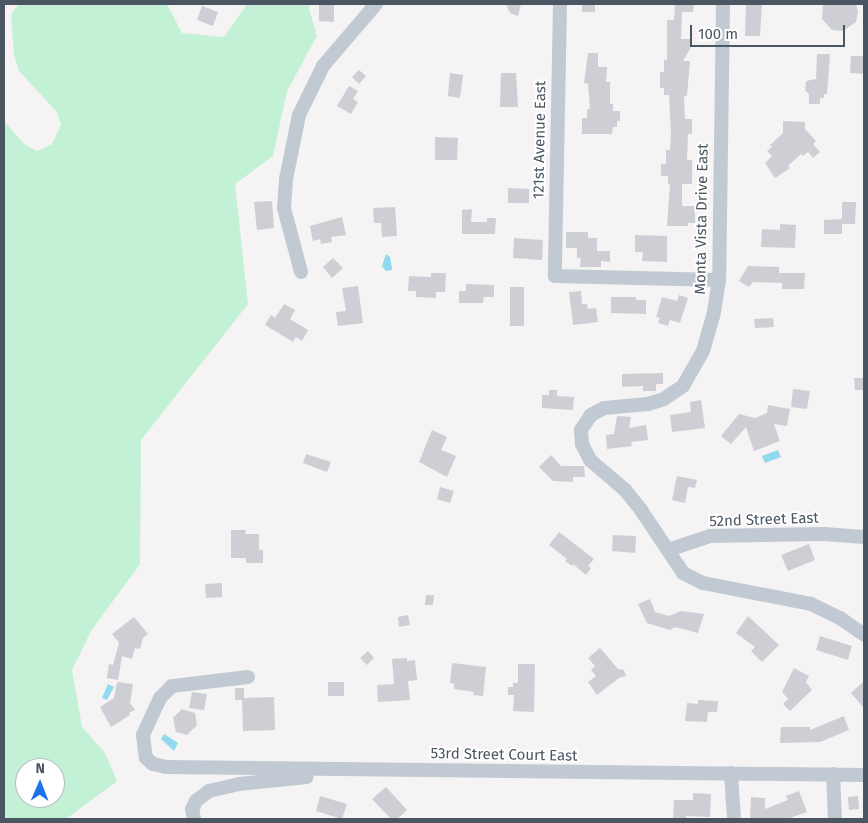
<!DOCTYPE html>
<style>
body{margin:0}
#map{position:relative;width:868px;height:823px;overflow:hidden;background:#f5f3f3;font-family:"Fira Sans",sans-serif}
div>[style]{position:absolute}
.green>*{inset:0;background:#c3f1d5}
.water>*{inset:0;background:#90daee}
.building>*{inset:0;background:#cdcfd5}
.minor>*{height:14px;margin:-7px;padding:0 7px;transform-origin:7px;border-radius:7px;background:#c1cad2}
span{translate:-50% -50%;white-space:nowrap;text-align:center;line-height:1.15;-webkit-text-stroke:4px #fff;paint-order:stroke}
.street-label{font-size:15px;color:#4a5661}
.frame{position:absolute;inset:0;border:5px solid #4a5661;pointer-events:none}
.north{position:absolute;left:15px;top:758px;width:50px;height:50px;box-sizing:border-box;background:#fff;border:1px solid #b7bbc0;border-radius:50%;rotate:1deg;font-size:14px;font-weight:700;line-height:20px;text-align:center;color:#4a5661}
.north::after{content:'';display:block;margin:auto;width:18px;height:22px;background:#1a73e8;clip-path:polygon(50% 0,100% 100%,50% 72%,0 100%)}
.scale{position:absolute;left:690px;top:25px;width:155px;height:22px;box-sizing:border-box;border:2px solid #4a5661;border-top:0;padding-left:6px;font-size:15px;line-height:18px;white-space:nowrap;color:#4a5661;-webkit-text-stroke:4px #fff;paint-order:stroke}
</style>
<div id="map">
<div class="green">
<i style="clip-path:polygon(evenodd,19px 4px,167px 4px,182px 33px,224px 37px,247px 4px,310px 4px,309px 9px,317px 36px,287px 91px,273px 156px,235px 184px,248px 304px,141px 440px,140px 564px,91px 631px,72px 670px,82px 727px,105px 753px,117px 781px,66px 819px,4px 819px,4px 121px,24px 144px,37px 151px,52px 144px,61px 125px,57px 112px,19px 71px,14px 55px,11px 14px,19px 4px,25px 768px,55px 768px,55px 798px,25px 798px,25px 768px)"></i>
</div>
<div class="water">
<i style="clip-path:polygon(386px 254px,390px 257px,392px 268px,392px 270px,386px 271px,382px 266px)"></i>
<i style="clip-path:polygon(778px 450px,781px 457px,765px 463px,762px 456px)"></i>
<i style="clip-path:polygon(108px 684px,114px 687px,107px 700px,102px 698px)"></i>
<i style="clip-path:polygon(164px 734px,178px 743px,174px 751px,161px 739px)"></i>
</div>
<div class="building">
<i style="clip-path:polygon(319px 4px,334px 4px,334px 22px,319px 21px)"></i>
<i style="clip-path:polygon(506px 4px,521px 4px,518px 16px,510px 13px)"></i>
<i style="clip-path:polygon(582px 4px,595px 4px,595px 12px,582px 12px)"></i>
<i style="clip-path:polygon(675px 4px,694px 4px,693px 12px,682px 12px,681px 39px,691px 39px,690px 49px,683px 61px,690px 61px,687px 96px,684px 96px,685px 119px,692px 119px,692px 134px,688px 134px,687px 160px,692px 160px,692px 184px,682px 184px,682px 206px,695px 206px,695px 223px,688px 223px,688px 226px,667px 226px,670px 184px,668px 184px,668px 176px,661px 176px,661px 164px,666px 164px,666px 150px,670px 150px,671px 134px,669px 95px,664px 95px,664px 88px,660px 88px,660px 72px,664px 72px,664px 60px,667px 60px,667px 20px,674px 20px)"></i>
<i style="clip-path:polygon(746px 4px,762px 4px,760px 36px,745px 36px)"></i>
<i style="clip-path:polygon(823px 4px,856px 4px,858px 12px,856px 22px,843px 31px,832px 30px,822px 19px)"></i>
<i style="clip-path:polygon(202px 6px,218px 12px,213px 26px,197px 20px)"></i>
<i style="clip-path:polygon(588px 53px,598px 53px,598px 67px,607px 67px,606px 82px,610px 82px,610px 104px,613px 104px,613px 111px,620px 111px,620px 121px,617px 121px,617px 127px,613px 127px,612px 134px,582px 134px,582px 118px,587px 118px,587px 109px,590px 109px,588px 84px,584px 83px)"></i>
<i style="clip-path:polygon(817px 54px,830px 54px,827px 94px,824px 94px,824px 98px,820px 98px,820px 104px,809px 104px,809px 94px,805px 90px,806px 81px,816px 79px)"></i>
<i style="clip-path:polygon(851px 56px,864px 56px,864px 74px,850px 73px)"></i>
<i style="clip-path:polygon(359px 70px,366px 76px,359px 84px,352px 77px)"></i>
<i style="clip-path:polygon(450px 73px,463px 75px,460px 98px,448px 96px)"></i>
<i style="clip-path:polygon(501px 73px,516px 73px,518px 107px,500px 107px)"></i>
<i style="clip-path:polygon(349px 86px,358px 91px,353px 99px,358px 102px,351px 114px,337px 106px)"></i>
<i style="clip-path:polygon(783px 121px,805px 122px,805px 129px,816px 141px,813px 144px,820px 152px,813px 158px,808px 152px,803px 156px,801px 154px,788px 166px,790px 168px,775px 178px,765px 163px,772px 156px,767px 151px,772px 147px,770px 145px,783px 133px)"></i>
<i style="clip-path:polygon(435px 137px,458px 138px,457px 160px,435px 160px)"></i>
<i style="clip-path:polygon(508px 188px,529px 189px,529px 203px,508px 203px)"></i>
<i style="clip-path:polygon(272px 201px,274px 228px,257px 230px,254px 202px)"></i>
<i style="clip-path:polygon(842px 202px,856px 202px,855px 224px,842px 224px,842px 234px,824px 234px,824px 220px,842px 219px)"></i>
<i style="clip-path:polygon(395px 207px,397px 236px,382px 237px,381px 223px,374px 223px,373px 208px)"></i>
<i style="clip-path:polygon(472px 209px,471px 222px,487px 222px,487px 218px,496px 218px,495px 234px,462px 234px,462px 210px)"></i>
<i style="clip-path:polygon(342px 217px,346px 235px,331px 237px,332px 242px,321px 244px,320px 239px,313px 241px,310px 226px)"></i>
<i style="clip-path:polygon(780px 224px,796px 225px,795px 248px,761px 247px,762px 229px,780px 230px)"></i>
<i style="clip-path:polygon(566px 232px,588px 232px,588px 238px,597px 238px,597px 251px,610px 251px,610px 262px,601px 261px,601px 267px,580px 267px,581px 258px,577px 258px,577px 248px,566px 248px)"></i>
<i style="clip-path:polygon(635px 235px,667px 236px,667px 262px,642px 261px,643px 252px,635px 252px)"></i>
<i style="clip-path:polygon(514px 238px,543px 240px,542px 260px,513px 258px)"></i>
<i style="clip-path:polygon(333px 258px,343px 268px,332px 278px,323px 267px)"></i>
<i style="clip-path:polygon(748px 266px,779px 267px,779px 273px,805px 273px,804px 289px,782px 289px,782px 283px,753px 282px,749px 287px,739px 281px)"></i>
<i style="clip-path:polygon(431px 273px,446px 273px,445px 292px,436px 292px,436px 298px,416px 297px,416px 291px,408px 291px,409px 276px,431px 277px)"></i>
<i style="clip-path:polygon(466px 284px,494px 285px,494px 297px,484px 297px,483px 303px,459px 303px,459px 291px,466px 291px)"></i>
<i style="clip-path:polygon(358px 286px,363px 323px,338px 326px,336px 312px,346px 311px,342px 288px)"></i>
<i style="clip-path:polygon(510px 287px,524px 287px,524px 326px,510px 326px)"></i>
<i style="clip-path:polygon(581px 291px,582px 304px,587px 304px,588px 309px,596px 308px,598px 322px,573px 325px,569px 292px)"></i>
<i style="clip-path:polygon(679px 295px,688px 298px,680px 323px,670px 320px,668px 326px,658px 323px,660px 318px,656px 317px,662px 297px,677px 301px)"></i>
<i style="clip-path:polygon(611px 297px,636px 297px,636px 300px,646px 300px,646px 314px,611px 313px)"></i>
<i style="clip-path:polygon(284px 304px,295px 310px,290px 319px,308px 330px,302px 341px,296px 337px,293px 342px,265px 325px,271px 315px,275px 318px)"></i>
<i style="clip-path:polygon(773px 318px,774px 327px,755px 328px,754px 319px)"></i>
<i style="clip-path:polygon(663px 373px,663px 384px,656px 384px,656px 391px,643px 391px,643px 386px,622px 387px,622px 374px)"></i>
<i style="clip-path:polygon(854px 378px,864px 378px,864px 390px,855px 390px)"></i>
<i style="clip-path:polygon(793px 389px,810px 391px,807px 409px,791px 407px)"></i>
<i style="clip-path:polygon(549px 390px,557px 390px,557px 396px,574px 397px,573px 410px,542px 408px,542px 395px,549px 395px)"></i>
<i style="clip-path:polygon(701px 400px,705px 428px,672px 432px,670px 415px,691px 412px,690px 402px)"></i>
<i style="clip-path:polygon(768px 405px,790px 409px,787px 426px,774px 424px,780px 441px,754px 451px,746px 427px,731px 444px,721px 436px,739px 414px,755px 418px,767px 413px)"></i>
<i style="clip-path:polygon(617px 416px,631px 417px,629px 428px,646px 425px,648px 440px,631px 442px,632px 446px,607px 449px,606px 435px,614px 434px)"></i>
<i style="clip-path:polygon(432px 430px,447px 437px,441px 450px,456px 456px,447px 477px,419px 462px)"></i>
<i style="clip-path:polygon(306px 454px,331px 462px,327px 472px,303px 463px)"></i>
<i style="clip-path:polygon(551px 455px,561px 466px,584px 466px,585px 477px,573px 477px,573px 482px,553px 481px,539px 467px)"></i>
<i style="clip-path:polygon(677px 476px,697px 480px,695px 488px,688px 487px,685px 503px,672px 500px)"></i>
<i style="clip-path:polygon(440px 487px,454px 491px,450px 503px,437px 499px)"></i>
<i style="clip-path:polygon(231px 530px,246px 530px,245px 534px,259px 534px,259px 550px,263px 550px,263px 563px,246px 563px,246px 558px,231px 558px)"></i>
<i style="clip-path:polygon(559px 532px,594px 559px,588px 566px,591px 568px,586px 575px,573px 564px,572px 566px,565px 561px,567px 559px,549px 545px)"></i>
<i style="clip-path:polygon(613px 535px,636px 536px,635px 553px,612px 551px)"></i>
<i style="clip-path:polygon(809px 544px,815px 560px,788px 571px,781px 555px)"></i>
<i style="clip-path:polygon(222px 583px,222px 597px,206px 598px,205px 584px)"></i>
<i style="clip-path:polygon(426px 595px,434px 595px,433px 605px,425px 605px)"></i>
<i style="clip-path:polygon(650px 599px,655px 612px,669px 616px,681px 611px,704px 614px,698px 633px,675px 627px,670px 630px,647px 623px,638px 604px)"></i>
<i style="clip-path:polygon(408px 615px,410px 625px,399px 627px,398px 617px)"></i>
<i style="clip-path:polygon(748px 616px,779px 645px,762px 662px,751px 651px,755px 647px,736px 633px)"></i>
<i style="clip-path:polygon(134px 617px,148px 634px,143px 638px,140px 649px,135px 648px,132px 659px,122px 656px,118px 680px,107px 678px,109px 664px,113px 665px,119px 643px,112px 634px)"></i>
<i style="clip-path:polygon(820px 636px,852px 646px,848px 660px,816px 650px)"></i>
<i style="clip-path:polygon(600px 648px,618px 669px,624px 670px,626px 676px,619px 678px,597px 695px,588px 682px,596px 676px,591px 670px,595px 666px,588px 658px)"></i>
<i style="clip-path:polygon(368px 651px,374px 658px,367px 665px,360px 658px)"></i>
<i style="clip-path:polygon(407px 658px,407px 661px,415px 660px,417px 680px,408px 681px,410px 700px,378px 702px,377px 685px,394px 684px,392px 659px)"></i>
<i style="clip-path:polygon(452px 663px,486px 667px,483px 696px,473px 695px,474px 692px,454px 689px,454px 684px,450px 683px)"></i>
<i style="clip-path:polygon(518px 664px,535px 664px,534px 712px,513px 711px,514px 695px,508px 695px,508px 687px,513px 687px,513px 683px,518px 683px)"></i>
<i style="clip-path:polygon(794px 668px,809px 676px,806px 682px,812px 690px,790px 711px,783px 704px,788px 699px,782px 692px)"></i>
<i style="clip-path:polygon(864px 681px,864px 708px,851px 693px)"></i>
<i style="clip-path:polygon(117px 682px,133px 684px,130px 703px,135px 710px,129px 713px,130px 715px,111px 727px,100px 707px,114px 698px)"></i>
<i style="clip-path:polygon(328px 682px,344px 682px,344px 696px,328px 696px)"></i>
<i style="clip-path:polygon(235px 688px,244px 688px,244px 698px,274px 697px,275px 730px,243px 731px,242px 700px,235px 700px)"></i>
<i style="clip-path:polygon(192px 692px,207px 694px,204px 710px,189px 708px)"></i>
<i style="clip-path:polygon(698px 700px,718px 701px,717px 712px,708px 712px,707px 722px,685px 721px,687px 703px,698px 704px)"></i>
<i style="clip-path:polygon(182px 709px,195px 713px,197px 725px,187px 735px,176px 732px,173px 718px)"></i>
<i style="clip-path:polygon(844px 716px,849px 730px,820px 742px,780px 743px,781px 727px,810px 727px,810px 730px)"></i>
<i style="clip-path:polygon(386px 787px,407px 810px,397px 819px,391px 819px,372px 799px)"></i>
<i style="clip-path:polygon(799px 791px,807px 812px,787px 819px,750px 819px,751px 797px,765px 798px,765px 809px,788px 800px,786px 796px)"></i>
<i style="clip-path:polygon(693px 793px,711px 794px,710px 817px,686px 816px,686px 819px,673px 819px,674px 800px,693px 800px)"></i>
<i style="clip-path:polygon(320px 796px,347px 804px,342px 819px,316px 811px)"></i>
<i style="clip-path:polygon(858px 796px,859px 809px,849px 810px,848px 797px)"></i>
</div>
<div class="minor">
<i style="left:560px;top:4px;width:272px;rotate:91.1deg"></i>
<i style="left:555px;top:276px;width:164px;rotate:1.4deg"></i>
<i style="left:723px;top:4px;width:276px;rotate:90.8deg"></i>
<i style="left:719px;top:280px;width:36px;rotate:99deg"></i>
<i style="left:713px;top:316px;width:36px;rotate:106deg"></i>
<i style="left:703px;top:351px;width:40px;rotate:119.7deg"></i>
<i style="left:683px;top:386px;width:23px;rotate:146deg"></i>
<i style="left:664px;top:399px;width:17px;rotate:163deg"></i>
<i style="left:648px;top:404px;width:44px;rotate:174.8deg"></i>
<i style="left:604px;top:408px;width:15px;rotate:152deg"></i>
<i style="left:591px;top:415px;width:18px;rotate:124deg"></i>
<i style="left:581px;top:430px;width:14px;rotate:86deg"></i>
<i style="left:582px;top:444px;width:18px;rotate:63deg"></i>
<i style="left:590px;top:460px;width:46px;rotate:40.6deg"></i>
<i style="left:625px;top:490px;width:26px;rotate:51deg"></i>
<i style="left:641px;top:510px;width:76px;rotate:56.3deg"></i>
<i style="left:683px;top:573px;width:22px;rotate:27deg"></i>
<i style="left:703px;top:583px;width:110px;rotate:11deg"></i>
<i style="left:811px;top:604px;width:32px;rotate:26deg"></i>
<i style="left:840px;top:618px;width:29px;rotate:35deg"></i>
<i style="left:301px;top:272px;width:66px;rotate:-104.9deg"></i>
<i style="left:284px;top:208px;width:29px;rotate:-86deg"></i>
<i style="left:286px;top:179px;width:65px;rotate:-78.5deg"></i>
<i style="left:299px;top:115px;width:55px;rotate:-63.9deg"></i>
<i style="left:323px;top:66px;width:82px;rotate:-49.5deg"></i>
<i style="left:668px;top:550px;width:44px;rotate:-18.4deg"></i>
<i style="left:710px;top:536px;width:114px;rotate:-1deg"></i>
<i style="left:824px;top:534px;width:40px;rotate:4.3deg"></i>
<i style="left:248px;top:677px;width:77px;rotate:173.2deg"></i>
<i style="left:172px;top:686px;width:17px;rotate:135deg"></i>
<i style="left:160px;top:698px;width:41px;rotate:114.7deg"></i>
<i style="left:143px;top:735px;width:23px;rotate:83deg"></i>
<i style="left:146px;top:758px;width:9px;rotate:41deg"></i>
<i style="left:153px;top:764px;width:13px;rotate:13deg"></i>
<i style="left:166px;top:767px;width:698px;rotate:0.66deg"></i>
<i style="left:731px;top:773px;width:46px;rotate:86.3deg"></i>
<i style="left:833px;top:774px;width:45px;rotate:87.5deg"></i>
<i style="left:194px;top:819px;width:10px;rotate:-101deg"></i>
<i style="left:192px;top:809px;width:9px;rotate:-63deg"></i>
<i style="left:196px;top:801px;width:16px;rotate:-38deg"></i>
<i style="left:209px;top:791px;width:31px;rotate:-13deg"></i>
<i style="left:239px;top:784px;width:68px;rotate:-5.9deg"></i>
</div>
<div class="street-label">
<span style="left:540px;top:140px;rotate:-89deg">121st Avenue East</span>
<span style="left:702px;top:219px;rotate:-89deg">Monta Vista Drive East</span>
<span style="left:764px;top:520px;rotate:-2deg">52nd Street East</span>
<span style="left:504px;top:755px;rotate:1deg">53rd Street Court East</span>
</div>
<div class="frame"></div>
<div class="north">N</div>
<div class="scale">100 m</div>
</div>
